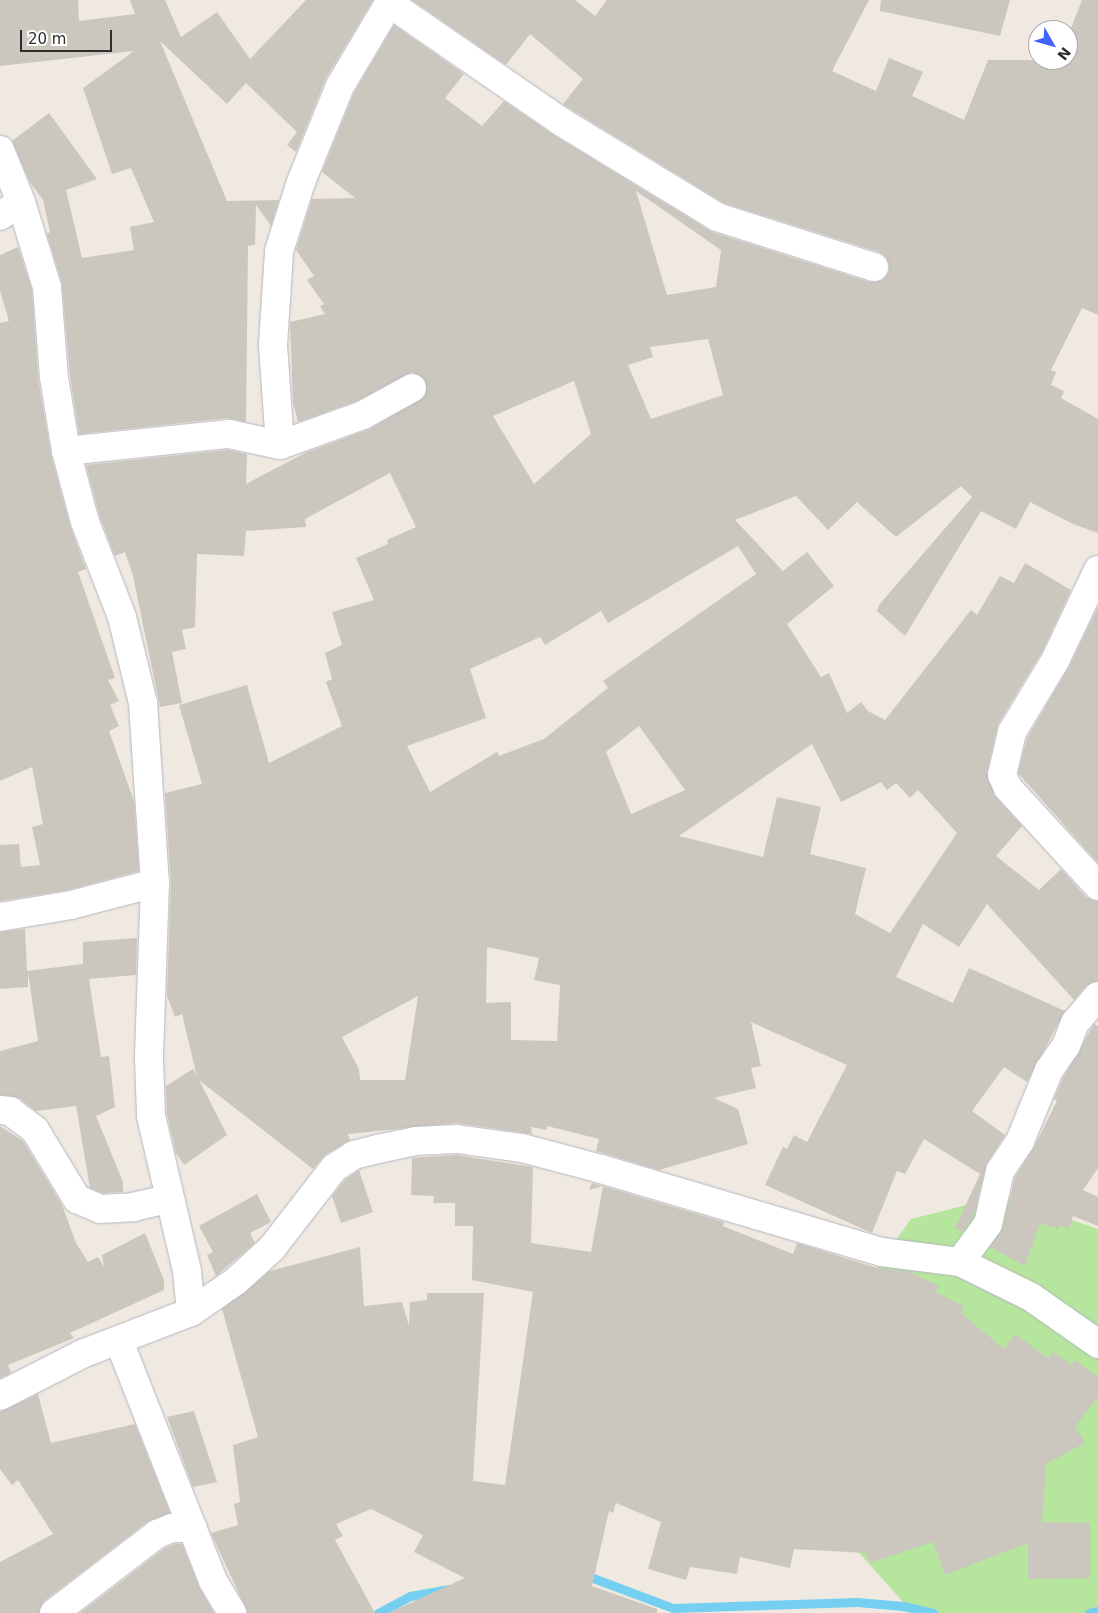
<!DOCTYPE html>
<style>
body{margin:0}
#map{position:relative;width:1098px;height:1613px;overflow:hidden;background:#efe9e1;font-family:"DejaVu Sans",sans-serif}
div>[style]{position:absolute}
.green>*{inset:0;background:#b6e59e}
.stream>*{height:9px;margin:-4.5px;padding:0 4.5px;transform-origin:4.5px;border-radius:4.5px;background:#75cff0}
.building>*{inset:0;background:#cbc7bf}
.roads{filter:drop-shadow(0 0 1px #b4b7c1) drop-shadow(0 0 1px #b4b7c1)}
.minor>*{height:28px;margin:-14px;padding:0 14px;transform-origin:14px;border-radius:14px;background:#fff}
span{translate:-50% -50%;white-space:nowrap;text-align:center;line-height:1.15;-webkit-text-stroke:4px #fff;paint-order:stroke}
.north{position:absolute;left:1028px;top:20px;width:50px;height:50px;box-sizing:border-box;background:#fff;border:1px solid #ababab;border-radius:50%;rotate:128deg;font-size:14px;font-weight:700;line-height:20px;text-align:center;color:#2e2e2e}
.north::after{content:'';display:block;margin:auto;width:18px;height:22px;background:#4264fb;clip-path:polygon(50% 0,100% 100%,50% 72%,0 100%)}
.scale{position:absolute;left:20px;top:30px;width:92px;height:22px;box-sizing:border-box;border:2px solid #2e2e2e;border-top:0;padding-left:6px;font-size:15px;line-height:18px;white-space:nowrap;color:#2e2e2e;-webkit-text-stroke:4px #fff;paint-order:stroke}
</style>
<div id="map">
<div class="green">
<i style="clip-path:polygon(1002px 1196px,1098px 1229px,1098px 1613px,913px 1613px,819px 1508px,841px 1318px,911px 1219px)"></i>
</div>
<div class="stream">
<i style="left:582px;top:1578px;width:11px"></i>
<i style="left:593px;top:1578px;width:85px;rotate:20.6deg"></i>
<i style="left:673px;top:1608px;width:184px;rotate:-1.9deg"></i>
<i style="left:857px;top:1602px;width:46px;rotate:5deg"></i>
<i style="left:903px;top:1606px;width:31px;rotate:13deg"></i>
<i style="left:378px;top:1613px;width:36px;rotate:-28deg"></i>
<i style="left:410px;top:1596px;width:39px;rotate:-10deg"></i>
<i style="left:1089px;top:1613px;width:9px;rotate:-13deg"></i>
</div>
<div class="building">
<i style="clip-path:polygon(0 0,78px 0,79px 21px,135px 14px,130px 0,165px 0,181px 37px,217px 12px,250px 59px,306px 0,373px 0,326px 78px,296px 152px,287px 145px,297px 132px,246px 83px,227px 104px,160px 41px,227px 201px,279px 200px,271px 226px,256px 205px,255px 245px,248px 246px,246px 422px,227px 418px,79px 434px,70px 375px,62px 283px,47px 234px,50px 232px,43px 200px,30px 182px,12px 141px,49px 113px,97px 179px,66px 190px,82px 258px,134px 250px,130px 227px,154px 222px,131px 168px,112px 174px,83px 88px,134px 51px,0 66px)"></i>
<i style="clip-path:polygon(evenodd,412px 0,575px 0,595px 16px,607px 0,869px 0,832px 71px,876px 91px,889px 58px,923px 72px,912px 96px,964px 120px,988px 60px,1068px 60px,1068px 36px,1082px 0,1098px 0,1098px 315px,1082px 308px,1051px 370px,1056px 372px,1051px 385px,1064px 391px,1061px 398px,1098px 419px,1098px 533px,1073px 524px,1030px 502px,1016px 529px,981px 511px,905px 636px,877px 611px,879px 605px,972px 497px,961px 486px,896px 537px,857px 502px,828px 530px,796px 496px,735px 520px,783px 571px,807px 552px,834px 586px,787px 624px,821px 677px,829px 673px,847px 713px,861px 702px,868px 711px,885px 720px,971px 610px,977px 615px,1000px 576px,1014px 583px,1025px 563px,1071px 590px,1042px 652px,998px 724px,987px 772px,994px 795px,1022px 826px,996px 856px,1039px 890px,1061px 869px,1086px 897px,1098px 901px,1098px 981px,1086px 986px,1074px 1000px,987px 904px,959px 947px,923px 924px,896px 977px,953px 1003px,969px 968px,1065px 1011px,1027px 1082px,1004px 1067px,972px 1111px,1005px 1135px,987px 1163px,973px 1217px,962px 1232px,955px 1228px,980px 1174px,924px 1139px,905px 1174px,897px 1171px,872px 1233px,765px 1185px,783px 1147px,787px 1149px,794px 1135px,807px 1142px,847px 1065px,751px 1022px,761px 1066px,751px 1068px,756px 1088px,714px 1098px,738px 1109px,748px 1144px,659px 1170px,596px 1151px,599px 1139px,547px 1126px,547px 1130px,531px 1127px,532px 1134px,456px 1123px,348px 1134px,350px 1140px,325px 1155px,313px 1169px,199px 1080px,227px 1135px,184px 1165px,176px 1153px,167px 1114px,166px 1086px,193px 1069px,197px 1077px,182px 1014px,175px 1017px,167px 996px,171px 882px,165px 793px,202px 784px,179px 705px,247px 685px,269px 763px,342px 726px,326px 682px,332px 679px,325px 653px,342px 645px,332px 612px,374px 600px,356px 558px,388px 544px,387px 540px,416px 527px,390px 473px,305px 519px,306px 527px,246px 531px,244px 556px,197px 554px,195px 627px,182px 630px,186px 649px,172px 652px,182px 703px,160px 707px,133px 576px,125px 552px,115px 556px,100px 517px,86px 465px,228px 450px,247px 454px,246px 484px,305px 453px,370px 429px,425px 396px,425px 380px,412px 372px,357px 401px,298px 422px,293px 403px,290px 322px,325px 314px,320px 306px,324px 304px,307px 280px,314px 276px,296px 250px,312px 199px,355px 198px,322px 172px,354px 93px,394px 25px,464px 74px,445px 98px,482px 126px,504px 101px,552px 134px,712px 232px,869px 282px,884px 279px,889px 271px,886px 257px,879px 252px,724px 203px,569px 108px,563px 104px,583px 79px,530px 34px,506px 65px,412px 0,636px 191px,721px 250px,716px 287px,667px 295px,636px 191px,412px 0,708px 339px,723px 395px,651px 419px,628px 365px,653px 357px,650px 347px,708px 339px,412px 0,574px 381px,591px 434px,534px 484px,493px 416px,574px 381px,412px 0,738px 546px,756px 574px,603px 681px,608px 688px,544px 739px,499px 756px,497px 752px,430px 792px,407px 746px,486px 718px,470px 669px,540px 637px,545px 645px,601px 611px,608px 623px,738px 546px,412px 0,639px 726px,685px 790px,631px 814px,606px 752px,639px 726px,412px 0,812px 744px,841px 802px,881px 782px,887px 790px,896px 783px,910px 798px,918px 790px,957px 833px,890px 933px,855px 914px,866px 868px,810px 854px,821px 807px,777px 797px,763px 857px,679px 836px,812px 744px,412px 0,487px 947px,539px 958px,534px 980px,560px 985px,557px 1041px,511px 1040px,511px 1002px,486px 1003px,487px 947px,412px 0,418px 996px,405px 1080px,360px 1080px,359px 1069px,342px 1037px,418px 996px)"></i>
<i style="clip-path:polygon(881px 0,1010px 0,1000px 36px,880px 11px)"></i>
<i style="clip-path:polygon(18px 247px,32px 290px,38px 378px,51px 455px,70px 526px,86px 569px,78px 572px,115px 678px,108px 680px,119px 701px,110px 705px,119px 726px,109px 731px,134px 801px,139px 871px,68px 890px,0 901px,0 845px,19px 844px,21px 867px,40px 865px,32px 827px,43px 824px,32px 767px,0 781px,0 323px,9px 321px,0 291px,0 255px)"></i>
<i style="clip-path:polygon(1098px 607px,1098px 863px,1018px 773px,1027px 738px,1069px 667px)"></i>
<i style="clip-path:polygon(25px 929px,27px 971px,83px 964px,83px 942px,137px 938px,136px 975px,89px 979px,101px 1057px,109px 1056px,115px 1107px,96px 1116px,123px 1182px,123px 1192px,103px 1193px,90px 1188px,76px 1106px,36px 1111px,19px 1098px,0 1095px,0 1051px,38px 1041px,28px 972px,28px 987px,0 989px,0 932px)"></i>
<i style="clip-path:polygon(1094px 1024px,1098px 1026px,1098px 1168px,1083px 1190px,1098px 1197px,1098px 1226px,1073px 1216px,1069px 1228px,1059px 1225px,1058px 1229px,1040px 1223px,1025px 1266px,990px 1247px,1003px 1228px,1015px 1177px,1034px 1147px,1057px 1101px,1054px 1099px,1063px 1078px)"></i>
<i style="clip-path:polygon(0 1126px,23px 1141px,62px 1205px,76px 1243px,88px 1262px,98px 1257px,104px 1267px,102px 1255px,145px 1233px,164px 1280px,164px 1290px,70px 1333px,74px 1338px,8px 1365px,11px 1373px,0 1378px)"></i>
<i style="clip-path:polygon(456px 1155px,533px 1167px,531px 1243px,591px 1252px,603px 1186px,589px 1190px,592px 1183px,724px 1222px,723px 1226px,793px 1254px,797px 1243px,880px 1269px,907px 1271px,939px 1286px,935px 1292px,964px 1306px,961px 1313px,1004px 1349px,1015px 1334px,1048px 1358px,1053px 1352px,1071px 1365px,1075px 1360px,1098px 1377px,1098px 1397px,1075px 1427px,1085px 1443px,1046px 1464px,1042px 1522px,1090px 1523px,1090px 1578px,1028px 1579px,1028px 1543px,945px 1575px,933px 1542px,870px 1563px,866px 1553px,794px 1549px,790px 1568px,740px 1557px,737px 1574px,690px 1567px,686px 1580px,648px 1569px,661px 1522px,616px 1503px,613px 1513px,609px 1511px,592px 1586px,657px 1609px,657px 1613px,388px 1613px,465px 1578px,414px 1552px,423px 1535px,371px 1509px,336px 1524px,343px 1536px,335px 1540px,375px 1613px,248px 1613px,211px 1533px,238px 1525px,234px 1504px,240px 1502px,233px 1445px,258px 1437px,222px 1309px,270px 1271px,360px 1247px,364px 1306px,402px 1302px,409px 1326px,410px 1302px,427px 1300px,427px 1293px,484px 1293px,473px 1481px,505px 1485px,533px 1292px,472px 1280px,473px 1226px,455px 1226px,455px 1203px,433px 1203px,434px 1196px,411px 1195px,412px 1158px)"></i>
<i style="clip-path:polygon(359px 1170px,373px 1212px,341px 1223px,332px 1196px,345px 1180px)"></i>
<i style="clip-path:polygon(257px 1194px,271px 1222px,250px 1233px,255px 1243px,216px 1276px,207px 1255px,213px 1252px,199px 1226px)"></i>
<i style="clip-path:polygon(38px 1394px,51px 1443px,135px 1424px,170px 1513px,147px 1522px,44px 1601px,39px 1613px,0 1613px,0 1562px,53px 1534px,18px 1480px,12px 1485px,0 1469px,0 1412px)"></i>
<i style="clip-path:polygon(194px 1411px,217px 1482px,193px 1487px,167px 1417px)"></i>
<i style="clip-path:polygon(175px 1544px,182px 1544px,199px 1587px,214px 1613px,80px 1613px,165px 1548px)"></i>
</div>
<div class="roads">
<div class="minor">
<i style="left:389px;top:3px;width:208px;rotate:34.6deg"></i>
<i style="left:560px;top:121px;width:184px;rotate:31.4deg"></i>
<i style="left:717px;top:217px;width:165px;rotate:17.7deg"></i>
<i style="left:0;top:150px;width:56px;rotate:68deg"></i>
<i style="left:21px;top:202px;width:89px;rotate:73deg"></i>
<i style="left:47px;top:287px;width:90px;rotate:85.6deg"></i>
<i style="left:54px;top:377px;width:75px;rotate:80.8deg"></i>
<i style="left:66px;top:451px;width:73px;rotate:75deg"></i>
<i style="left:85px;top:522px;width:102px;rotate:68.7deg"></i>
<i style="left:122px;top:617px;width:89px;rotate:76.3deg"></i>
<i style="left:143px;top:703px;width:180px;rotate:86.2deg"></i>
<i style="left:155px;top:883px;width:175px;rotate:92deg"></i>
<i style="left:149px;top:1058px;width:58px;rotate:88deg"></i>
<i style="left:151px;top:1116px;width:159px;rotate:76.9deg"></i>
<i style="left:187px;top:1271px;width:41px;rotate:84.4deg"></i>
<i style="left:191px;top:1312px;width:115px;rotate:159deg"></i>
<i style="left:84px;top:1353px;width:94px;rotate:152.9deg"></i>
<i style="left:0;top:216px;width:25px;rotate:-34deg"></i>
<i style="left:280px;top:445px;width:100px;rotate:-94deg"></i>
<i style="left:273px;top:345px;width:94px;rotate:-86.3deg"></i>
<i style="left:279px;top:251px;width:72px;rotate:-72.3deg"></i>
<i style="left:301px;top:182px;width:104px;rotate:-67.9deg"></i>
<i style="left:340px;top:86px;width:100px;rotate:-59.3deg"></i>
<i style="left:66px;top:451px;width:164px;rotate:-6deg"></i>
<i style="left:229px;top:434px;width:52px;rotate:12.2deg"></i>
<i style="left:280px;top:445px;width:88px;rotate:-19.9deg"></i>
<i style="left:363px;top:415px;width:56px;rotate:-28.9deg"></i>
<i style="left:1098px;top:570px;width:98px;rotate:115.3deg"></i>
<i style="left:1056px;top:659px;width:85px;rotate:121.1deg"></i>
<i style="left:1012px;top:732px;width:44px;rotate:103.1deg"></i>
<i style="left:1002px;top:775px;width:14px;rotate:65deg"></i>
<i style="left:1008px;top:788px;width:133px;rotate:47.4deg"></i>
<i style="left:0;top:917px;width:72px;rotate:-9.6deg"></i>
<i style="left:71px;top:905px;width:87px;rotate:-14.7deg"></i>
<i style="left:0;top:1110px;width:10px;rotate:6deg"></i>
<i style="left:10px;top:1111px;width:31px;rotate:37deg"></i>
<i style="left:35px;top:1130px;width:81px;rotate:58.7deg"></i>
<i style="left:77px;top:1199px;width:25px;rotate:23deg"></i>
<i style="left:100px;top:1209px;width:33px;rotate:-3deg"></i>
<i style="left:133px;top:1207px;width:37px;rotate:-13deg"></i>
<i style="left:960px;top:1262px;width:47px;rotate:-53.6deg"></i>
<i style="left:988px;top:1224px;width:54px;rotate:-77.2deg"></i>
<i style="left:1000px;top:1171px;width:36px;rotate:-56deg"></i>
<i style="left:1020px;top:1141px;width:77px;rotate:-67.8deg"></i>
<i style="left:1049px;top:1070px;width:29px;rotate:-55deg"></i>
<i style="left:1066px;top:1046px;width:25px;rotate:-69deg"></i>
<i style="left:1075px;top:1023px;width:35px;rotate:-50deg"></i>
<i style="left:191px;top:1312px;width:55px;rotate:-34.6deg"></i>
<i style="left:236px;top:1281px;width:49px;rotate:-42.5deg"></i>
<i style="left:272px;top:1248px;width:101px;rotate:-52.2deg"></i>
<i style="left:334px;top:1168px;width:24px;rotate:-33deg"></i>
<i style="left:354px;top:1155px;width:25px;rotate:-14deg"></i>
<i style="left:378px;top:1149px;width:38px;rotate:-12deg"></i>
<i style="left:415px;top:1141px;width:42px;rotate:-2.7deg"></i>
<i style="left:457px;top:1139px;width:66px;rotate:7.9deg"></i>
<i style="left:522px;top:1148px;width:82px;rotate:14.9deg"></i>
<i style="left:601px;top:1169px;width:292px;rotate:16.5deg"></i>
<i style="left:881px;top:1252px;width:80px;rotate:7.2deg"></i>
<i style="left:960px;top:1262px;width:79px;rotate:26.2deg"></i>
<i style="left:1031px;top:1297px;width:82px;rotate:35deg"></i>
<i style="left:119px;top:1341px;width:258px;rotate:68.6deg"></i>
<i style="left:213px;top:1581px;width:37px;rotate:59deg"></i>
<i style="left:54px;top:1613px;width:130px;rotate:-37.5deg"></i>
<i style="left:157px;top:1534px;width:16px;rotate:-22deg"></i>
<i style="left:172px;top:1528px;width:21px"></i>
</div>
</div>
<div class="north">N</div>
<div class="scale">20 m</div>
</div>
